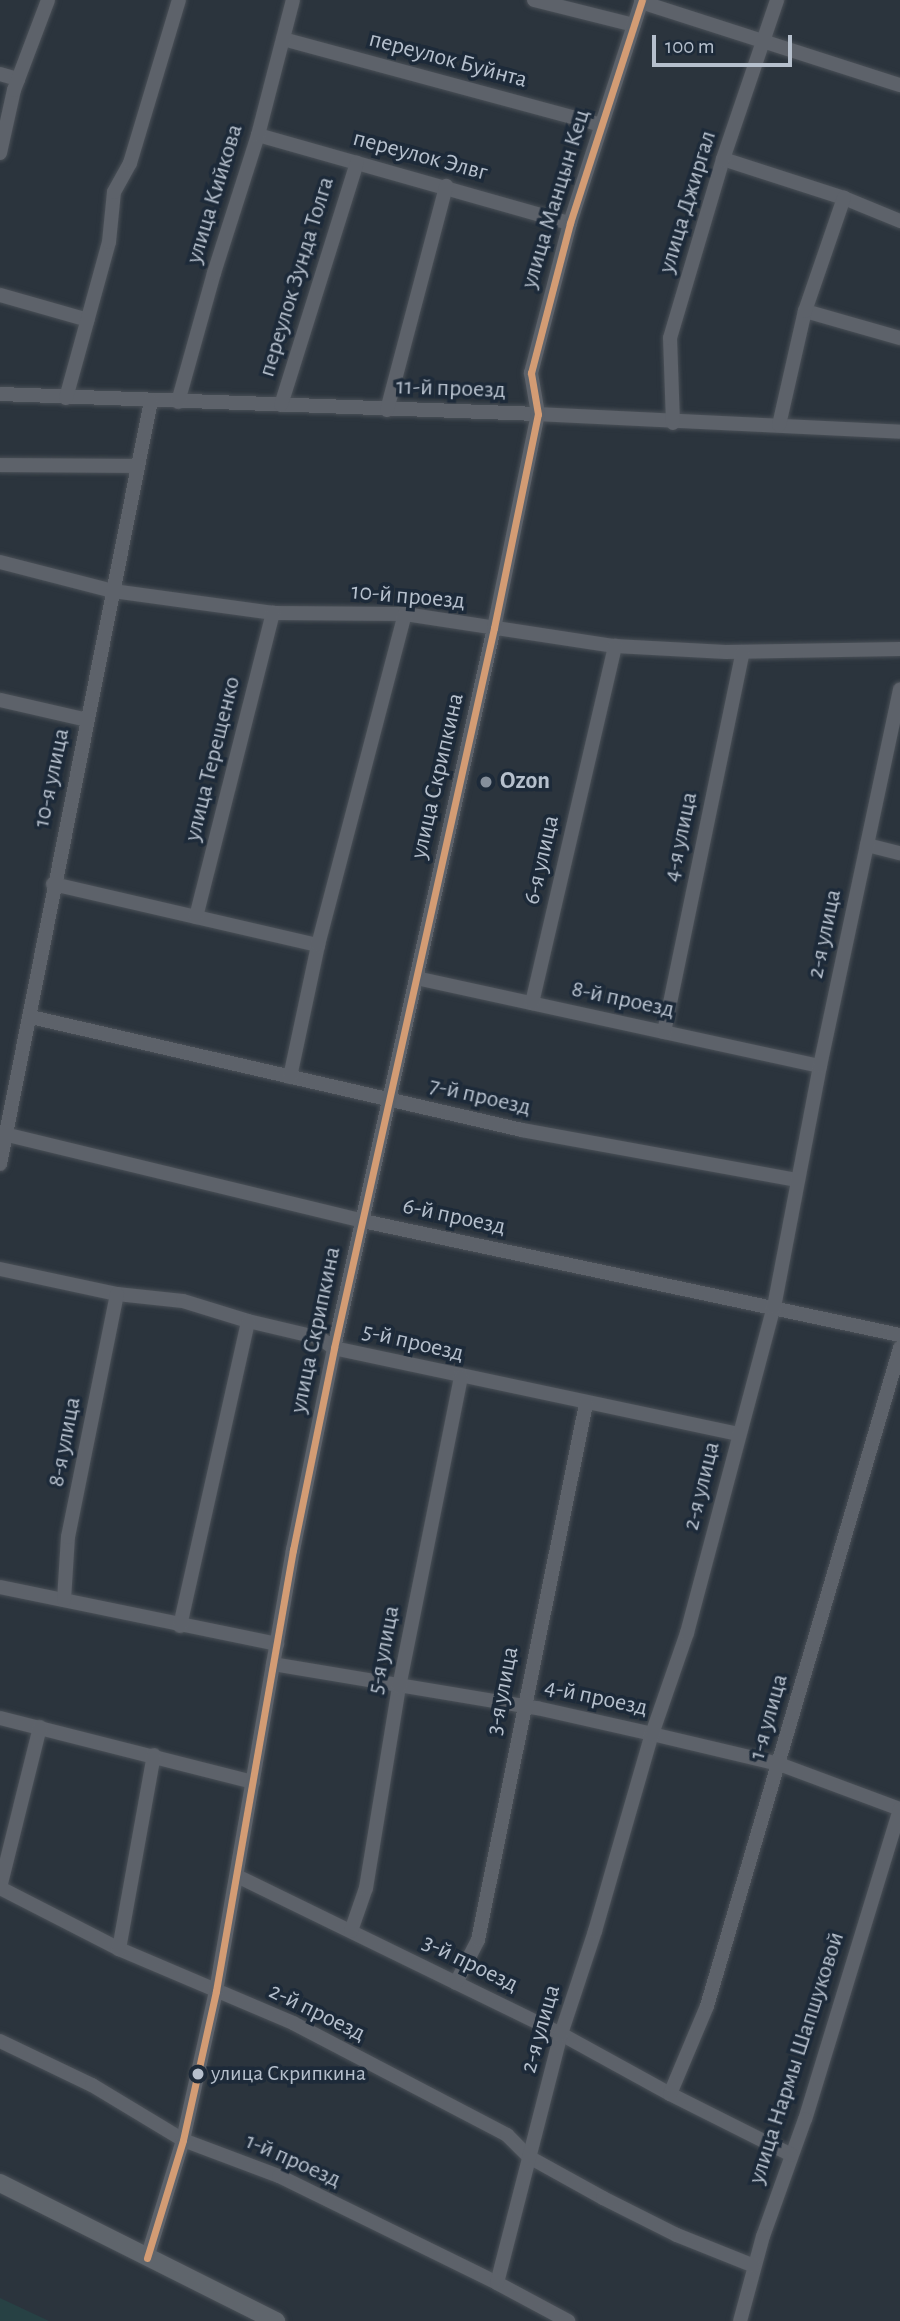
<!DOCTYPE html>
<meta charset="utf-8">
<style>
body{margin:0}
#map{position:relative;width:900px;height:2321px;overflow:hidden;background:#2b343d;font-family:"Alegreya Sans",sans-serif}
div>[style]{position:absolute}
.green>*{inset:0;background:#274144}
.roads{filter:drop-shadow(0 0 2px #4a5057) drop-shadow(0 0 2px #4a5057)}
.minor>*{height:14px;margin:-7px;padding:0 7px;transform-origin:7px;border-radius:7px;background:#5d626a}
.major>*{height:18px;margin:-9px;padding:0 9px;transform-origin:9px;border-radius:9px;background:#5f656c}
.bus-1>*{height:7px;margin:-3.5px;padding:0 3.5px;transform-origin:3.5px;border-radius:3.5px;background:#d39c74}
.dots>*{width:19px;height:19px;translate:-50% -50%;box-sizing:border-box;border:4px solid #1d2a39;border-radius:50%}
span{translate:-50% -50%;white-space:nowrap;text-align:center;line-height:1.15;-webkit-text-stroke:7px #1d2a39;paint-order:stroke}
.bus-label{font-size:22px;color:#b6c0cd}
.left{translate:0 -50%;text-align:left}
.street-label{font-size:24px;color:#b6c0cd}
.poi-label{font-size:24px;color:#b6c0cd;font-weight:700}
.scale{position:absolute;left:652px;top:35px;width:140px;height:32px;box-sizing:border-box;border:4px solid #b6c0cd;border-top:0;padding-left:9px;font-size:21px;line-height:24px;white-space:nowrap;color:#b6c0cd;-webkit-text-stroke:5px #1d2a39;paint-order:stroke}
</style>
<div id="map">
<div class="green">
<i style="clip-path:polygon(0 2298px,49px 2321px,0 2321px)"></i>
</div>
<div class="roads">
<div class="minor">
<i style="left:534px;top:0;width:103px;rotate:14deg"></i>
<i style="left:641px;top:2px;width:272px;rotate:17.8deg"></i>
<i style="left:283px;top:39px;width:330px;rotate:15.1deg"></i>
<i style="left:0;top:74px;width:19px;rotate:16deg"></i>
<i style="left:258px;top:135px;width:324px;rotate:15.8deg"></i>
<i style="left:0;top:153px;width:65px;rotate:-77.5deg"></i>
<i style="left:14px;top:90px;width:96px;rotate:-69.3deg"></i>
<i style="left:723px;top:159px;width:127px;rotate:17.9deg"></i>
<i style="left:844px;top:198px;width:61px;rotate:22.3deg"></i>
<i style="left:0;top:295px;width:91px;rotate:15.9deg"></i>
<i style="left:805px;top:311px;width:99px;rotate:15.9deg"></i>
<i style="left:0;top:394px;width:538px;rotate:2.13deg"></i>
<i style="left:538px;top:414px;width:362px;rotate:2.8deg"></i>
<i style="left:66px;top:398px;width:162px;rotate:-74.6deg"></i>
<i style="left:109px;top:242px;width:50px;rotate:-84.3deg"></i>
<i style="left:114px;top:192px;width:33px;rotate:-61deg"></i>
<i style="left:130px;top:163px;width:170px;rotate:-73.3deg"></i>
<i style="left:178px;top:402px;width:134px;rotate:-74.4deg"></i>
<i style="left:214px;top:273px;width:145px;rotate:-72.3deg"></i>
<i style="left:258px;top:135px;width:139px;rotate:-75.5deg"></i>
<i style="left:281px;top:405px;width:254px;rotate:-72.6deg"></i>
<i style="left:387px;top:410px;width:232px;rotate:-75.2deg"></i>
<i style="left:673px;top:423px;width:85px;rotate:-92deg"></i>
<i style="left:670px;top:338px;width:187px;rotate:-73.5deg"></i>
<i style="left:723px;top:159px;width:168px;rotate:-71.2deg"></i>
<i style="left:779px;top:425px;width:117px;rotate:-77.2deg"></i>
<i style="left:805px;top:311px;width:120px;rotate:-71deg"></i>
<i style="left:0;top:465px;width:138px;rotate:0.4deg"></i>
<i style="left:0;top:562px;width:117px;rotate:14.4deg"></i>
<i style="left:113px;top:591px;width:162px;rotate:7.8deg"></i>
<i style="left:273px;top:613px;width:132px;rotate:0.4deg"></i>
<i style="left:405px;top:614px;width:212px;rotate:8.7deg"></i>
<i style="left:615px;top:646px;width:111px;rotate:3.1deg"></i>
<i style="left:726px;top:652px;width:174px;rotate:-1deg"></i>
<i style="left:0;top:700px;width:89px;rotate:12.9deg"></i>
<i style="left:867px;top:845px;width:34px;rotate:14deg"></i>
<i style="left:53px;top:884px;width:272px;rotate:13deg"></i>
<i style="left:196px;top:917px;width:314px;rotate:-75.8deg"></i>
<i style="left:416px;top:978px;width:413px;rotate:12.3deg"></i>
<i style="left:532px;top:1003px;width:367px;rotate:-76.9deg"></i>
<i style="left:31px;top:1017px;width:504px;rotate:12.96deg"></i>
<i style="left:522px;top:1130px;width:280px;rotate:10.3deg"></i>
<i style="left:664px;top:1032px;width:388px;rotate:-78.3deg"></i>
<i style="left:290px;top:1077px;width:135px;rotate:-78deg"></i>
<i style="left:318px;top:945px;width:342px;rotate:-75.3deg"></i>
<i style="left:0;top:1133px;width:374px;rotate:13.6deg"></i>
<i style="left:363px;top:1221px;width:549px;rotate:11.99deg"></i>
<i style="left:0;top:1164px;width:778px;rotate:-78.81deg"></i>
<i style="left:0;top:1269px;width:120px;rotate:12.1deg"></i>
<i style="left:117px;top:1294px;width:66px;rotate:6.1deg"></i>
<i style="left:183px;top:1301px;width:68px;rotate:17.1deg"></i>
<i style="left:248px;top:1321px;width:74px;rotate:13.3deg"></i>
<i style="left:320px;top:1338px;width:17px;rotate:36deg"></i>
<i style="left:334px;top:1348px;width:413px;rotate:12deg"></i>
<i style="left:0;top:1587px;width:283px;rotate:11.6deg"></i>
<i style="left:64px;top:1600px;width:63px;rotate:-86.4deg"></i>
<i style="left:68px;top:1537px;width:248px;rotate:-78.6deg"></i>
<i style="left:180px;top:1626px;width:312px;rotate:-77.4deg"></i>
<i style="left:273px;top:1664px;width:268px;rotate:9.5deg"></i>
<i style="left:537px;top:1708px;width:118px;rotate:12.7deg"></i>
<i style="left:652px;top:1734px;width:130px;rotate:13.3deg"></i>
<i style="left:779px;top:1764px;width:129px;rotate:20.4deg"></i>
<i style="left:900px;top:1809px;width:324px;rotate:107deg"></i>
<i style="left:805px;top:2119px;width:124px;rotate:109.7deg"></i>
<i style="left:763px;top:2236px;width:88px;rotate:105.1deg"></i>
<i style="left:0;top:1718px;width:261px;rotate:14.2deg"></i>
<i style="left:40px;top:1727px;width:166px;rotate:104deg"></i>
<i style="left:0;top:1888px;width:134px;rotate:27.1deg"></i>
<i style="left:119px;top:1949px;width:189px;rotate:23deg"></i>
<i style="left:293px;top:2023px;width:242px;rotate:27.6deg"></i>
<i style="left:507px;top:2135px;width:31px;rotate:45deg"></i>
<i style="left:529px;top:2157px;width:85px;rotate:29deg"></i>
<i style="left:603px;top:2198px;width:83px;rotate:26.6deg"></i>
<i style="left:677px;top:2235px;width:83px;rotate:21.9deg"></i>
<i style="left:237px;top:1876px;width:360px;rotate:26deg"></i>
<i style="left:561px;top:2034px;width:124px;rotate:28.8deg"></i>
<i style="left:670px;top:2094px;width:136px;rotate:26.6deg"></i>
<i style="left:351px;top:1931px;width:46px;rotate:-70.8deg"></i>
<i style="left:366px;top:1888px;width:204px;rotate:-80.7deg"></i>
<i style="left:399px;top:1687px;width:316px;rotate:-78.7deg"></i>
<i style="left:119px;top:1949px;width:197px;rotate:-79.8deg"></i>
<i style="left:456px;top:1983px;width:48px;rotate:-62.9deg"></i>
<i style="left:478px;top:1940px;width:547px;rotate:-78.61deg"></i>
<i style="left:0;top:2041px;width:102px;rotate:25.6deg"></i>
<i style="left:92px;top:2085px;width:106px;rotate:31.1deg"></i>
<i style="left:183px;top:2140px;width:103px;rotate:20.6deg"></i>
<i style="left:279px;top:2176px;width:243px;rotate:26.1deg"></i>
<i style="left:497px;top:2283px;width:81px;rotate:28.2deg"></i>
<i style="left:670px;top:2094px;width:95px;rotate:-67.2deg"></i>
<i style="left:707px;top:2006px;width:686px;rotate:-73.65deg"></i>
<i style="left:147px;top:2258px;width:123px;rotate:-73deg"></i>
<i style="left:183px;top:2140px;width:153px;rotate:-77.5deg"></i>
<i style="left:216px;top:1991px;width:448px;rotate:-80.1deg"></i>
<i style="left:293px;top:1550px;width:206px;rotate:-78.5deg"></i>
<i style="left:334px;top:1348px;width:738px;rotate:-77.47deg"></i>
<i style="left:494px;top:628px;width:218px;rotate:-78.4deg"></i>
<i style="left:538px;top:414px;width:42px;rotate:-99.7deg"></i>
<i style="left:531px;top:373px;width:155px;rotate:-75.4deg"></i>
<i style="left:570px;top:223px;width:234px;rotate:-72.1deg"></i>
<i style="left:497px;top:2283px;width:257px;rotate:-75.6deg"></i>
<i style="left:561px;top:2034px;width:108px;rotate:-71.7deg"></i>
<i style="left:595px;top:1931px;width:205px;rotate:-73.9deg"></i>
<i style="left:652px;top:1734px;width:107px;rotate:-70.9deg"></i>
<i style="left:687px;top:1633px;width:337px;rotate:-75.1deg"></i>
<i style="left:774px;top:1307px;width:245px;rotate:-79.2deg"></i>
<i style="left:820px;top:1066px;width:385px;rotate:-78deg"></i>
</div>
<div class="major">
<i style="left:0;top:2183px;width:309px;rotate:26.6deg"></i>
</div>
</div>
<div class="bus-1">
<i style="left:147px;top:2258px;width:123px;rotate:-73deg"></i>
<i style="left:183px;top:2140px;width:153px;rotate:-77.5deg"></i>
<i style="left:216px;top:1991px;width:448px;rotate:-80.1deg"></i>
<i style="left:293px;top:1550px;width:206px;rotate:-78.5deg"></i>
<i style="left:334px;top:1348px;width:738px;rotate:-77.47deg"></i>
<i style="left:494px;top:628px;width:218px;rotate:-78.4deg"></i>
<i style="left:538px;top:414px;width:42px;rotate:-99.7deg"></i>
<i style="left:531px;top:373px;width:155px;rotate:-75.4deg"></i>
<i style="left:570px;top:223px;width:234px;rotate:-72.1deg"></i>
</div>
<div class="dots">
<i style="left:486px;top:782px;background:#858f9b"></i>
<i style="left:198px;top:2074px;background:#b6c0cd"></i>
</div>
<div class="bus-label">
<span class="left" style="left:211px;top:2074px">улица Скрипкина</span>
</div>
<div class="street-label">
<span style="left:448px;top:60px;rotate:15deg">переулок Буйнта</span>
<span style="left:420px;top:156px;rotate:15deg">переулок Элвг</span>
<span style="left:215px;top:194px;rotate:-73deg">улица Кийкова</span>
<span style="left:556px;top:199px;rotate:-73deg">улица Манцын Кец</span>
<span style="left:688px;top:202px;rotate:-73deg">улица Джиргал</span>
<span style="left:297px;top:277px;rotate:-73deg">переулок Зунда Толга</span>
<span style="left:451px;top:389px;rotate:2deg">11-й проезд</span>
<span style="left:408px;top:597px;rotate:5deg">10-й проезд</span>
<span style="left:213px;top:759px;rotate:-76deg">улица Терещенко</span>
<span style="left:438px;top:776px;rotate:-77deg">улица Скрипкина</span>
<span style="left:52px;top:778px;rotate:-78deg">10-я улица</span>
<span style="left:681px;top:837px;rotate:-78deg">4-я улица</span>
<span style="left:542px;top:860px;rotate:-77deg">6-я улица</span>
<span style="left:825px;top:934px;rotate:-78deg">2-я улица</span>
<span style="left:623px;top:1000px;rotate:12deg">8-й проезд</span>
<span style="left:480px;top:1097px;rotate:13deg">7-й проезд</span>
<span style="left:454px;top:1217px;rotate:12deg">6-й проезд</span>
<span style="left:316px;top:1330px;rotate:-78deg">улица Скрипкина</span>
<span style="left:413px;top:1343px;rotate:13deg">5-й проезд</span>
<span style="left:65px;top:1442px;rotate:-79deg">8-я улица</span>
<span style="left:702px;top:1486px;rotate:-76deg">2-я улица</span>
<span style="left:384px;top:1650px;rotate:-79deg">5-я улица</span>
<span style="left:503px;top:1691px;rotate:-79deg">3-я улица</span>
<span style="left:596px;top:1698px;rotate:12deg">4-й проезд</span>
<span style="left:769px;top:1717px;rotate:-74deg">1-я улица</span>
<span style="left:470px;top:1964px;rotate:26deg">3-й проезд</span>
<span style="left:317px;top:2013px;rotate:26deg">2-й проезд</span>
<span style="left:541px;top:2029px;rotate:-74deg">2-я улица</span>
<span style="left:797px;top:2058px;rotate:-72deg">улица Нармы Шапшуковой</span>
<span style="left:293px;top:2161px;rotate:24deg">1-й проезд</span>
</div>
<div class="poi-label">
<span class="left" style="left:500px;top:782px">Ozon</span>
</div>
<div class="scale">100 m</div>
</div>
